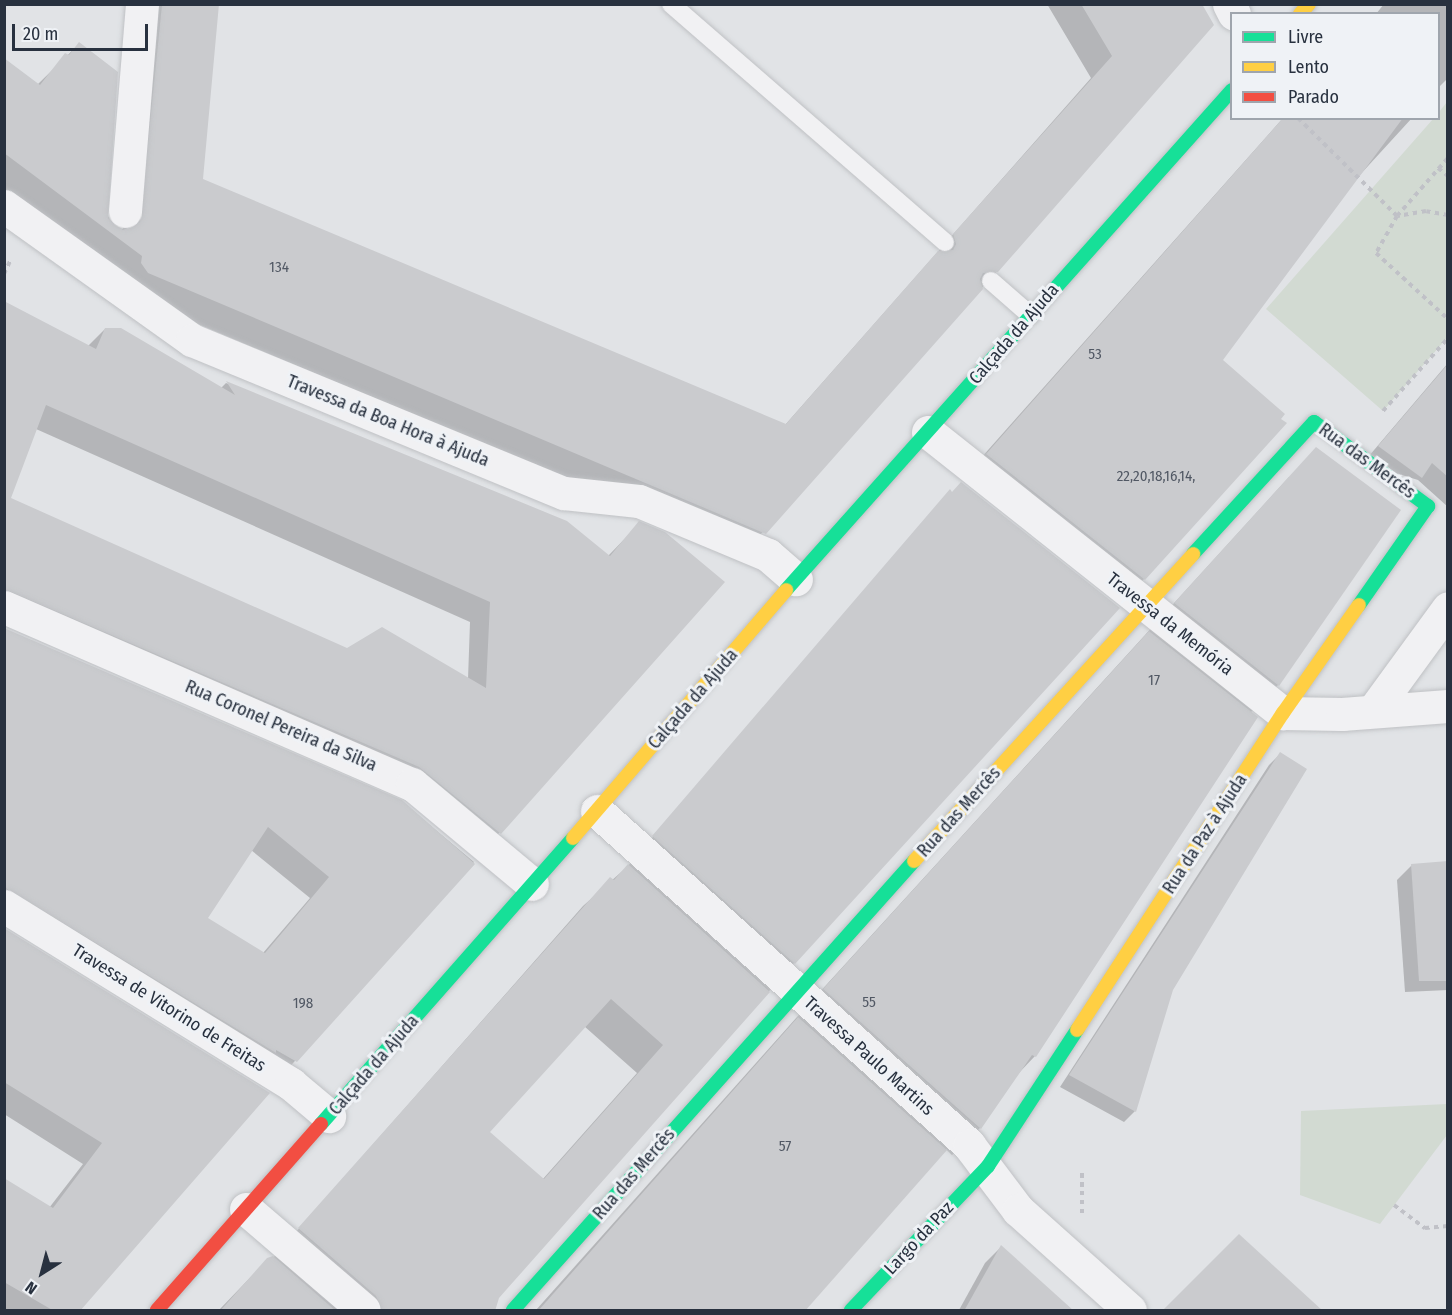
<!DOCTYPE html>
<meta charset="utf-8">
<style>
body{margin:0}
#map{position:relative;width:1452px;height:1315px;overflow:hidden;background:#e1e3e6;font-family:"Fira Sans Condensed",sans-serif}
div>[style]{position:absolute}
.green>*{inset:0;background:#d2dad2}
.shadow>*{inset:0;background:#0003}
.building>*{inset:0;background:#cacbce}
.path>*{height:4px;margin-top:-2px;transform-origin:0;background:repeating-linear-gradient(90deg,#c0c1c7 0 4.5px,transparent 0 9px)}
.roads{filter:drop-shadow(0 0 2px #bfc1c4) drop-shadow(0 0 2px #bfc1c4)}
.lane>*{height:18px;margin:-9px;padding:0 9px;transform-origin:9px;border-radius:9px;background:#f1f1f3}
.street>*{height:33px;margin:-16.5px;padding:0 16.5px;transform-origin:16.5px;border-radius:16.5px;background:#f1f1f3}
.fast>*{height:14px;margin:-7px;padding:0 7px;transform-origin:7px;border-radius:7px;background:#16e098}
.slow>*{height:14px;margin:-7px;padding:0 7px;transform-origin:7px;border-radius:7px;background:#ffcf43}
.jam>*{height:14px;margin:-7px;padding:0 7px;transform-origin:7px;border-radius:7px;background:#f24e42}
span{translate:-50% -50%;white-space:nowrap;text-align:center;line-height:1.15;-webkit-text-stroke:6px #eff2f6;paint-order:stroke}
.number-label{font-size:15px;color:#515864}
.number-label span{-webkit-text-stroke-width:0}
.street-label{font-size:18px;color:#28313f}
.frame{position:absolute;inset:0;border:6px solid #28313f;pointer-events:none}
.legend{position:absolute;left:1230px;top:12px;width:210px;height:108px;box-sizing:border-box;background:#eff2f6;border:2px solid #9fa5ad;margin:0;padding:8px 10px;list-style:none;font-size:18px;color:#28313f}
.legend li{display:flex;align-items:center;gap:12px;height:30px}
.legend b{width:30px;border:2px solid #9fa5ad}
.north{position:absolute;left:12px;top:1243px;width:60px;height:60px;-webkit-text-stroke:4px #eff2f6;paint-order:stroke;rotate:216deg;font-size:16px;font-weight:700;line-height:24px;text-align:center;color:#28313f}
.north::after{content:'';display:block;margin:auto;width:21px;height:27px;background:#28313f;clip-path:polygon(50% 0,100% 100%,50% 72%,0 100%)}
.scale{position:absolute;left:12px;top:24px;width:136px;height:27px;box-sizing:border-box;border:3px solid #28313f;border-top:0;padding-left:8px;font-size:18px;line-height:21px;white-space:nowrap;color:#28313f;-webkit-text-stroke:4px #eff2f6;paint-order:stroke}
</style>
<div id="map">
<div class="green">
<i style="clip-path:polygon(1447px 102px,1447px 338px,1383px 411px,1266px 309px,1433px 119px,1438px 118px,1439px 112px)"></i>
<i style="clip-path:polygon(1447px 1104px,1447px 1135px,1380px 1224px,1300px 1195px,1301px 1111px)"></i>
</div>
<div class="shadow">
<i style="clip-path:polygon(142px 4px,217px 4px,201px 180px,785px 425px,1091px 78px,1047px 4px,1200px 4px,997px 271px,743px 554px,127px 294px,121px 277px,4px 190px,4px 60px,37px 85px,79px 44px,105px 210px,114px 228px,123px 229px)"></i>
<i style="clip-path:polygon(1384px 4px,1448px 4px,1448px 78px,1438px 88px,1438px 14px,1376px 14px)"></i>
<i style="clip-path:polygon(1283px 118px,1412px 118px,1358px 177px,1221px 360px,1144px 579px,1122px 600px,965px 476px)"></i>
<i style="clip-path:polygon(evenodd,4px 303px,88px 346px,105px 329px,221px 388px,226px 383px,567px 522px,608px 556px,640px 523px,500px 832px,479px 853px,399px 787px,4px 615px,4px 303px,36px 429px,470px 622px,468px 679px,347px 649px,9px 499px,36px 429px)"></i>
<i style="clip-path:polygon(1448px 363px,1448px 507px,1418px 480px,1363px 463px)"></i>
<i style="clip-path:polygon(1289px 477px,1278px 685px,1250px 713px,1035px 1056px,1015px 1077px,980px 1128px,952px 1155px,946px 1149px,803px 1310px,536px 1310px,797px 1017px)"></i>
<i style="clip-path:polygon(evenodd,950px 492px,794px 963px,498px 1297px,494px 1310px,219px 1310px,268px 1259px,273px 1258px,583px 906px,628px 866px,950px 492px,584px 1026px,637px 1073px,542px 1180px,488px 1132px,584px 1026px)"></i>
<i style="clip-path:polygon(evenodd,4px 629px,401px 801px,474px 862px,276px 1082px,4px 917px,4px 629px,251px 850px,310px 898px,263px 953px,206px 918px,251px 850px)"></i>
<i style="clip-path:polygon(1280px 754px,1171px 989px,1135px 1111px,1124px 1122px,1060px 1087px,1269px 765px)"></i>
<i style="clip-path:polygon(1448px 863px,1448px 990px,1405px 992px,1397px 880px,1412px 865px)"></i>
<i style="clip-path:polygon(4px 930px,268px 1093px,78px 1310px,4px 1310px,4px 1180px,49px 1208px,83px 1164px,4px 1114px)"></i>
<i style="clip-path:polygon(1001px 1247px,1072px 1310px,959px 1310px,985px 1263px)"></i>
</div>
<div class="building">
<i style="clip-path:polygon(162px 4px,219px 4px,203px 179px,786px 424px,938px 251px,953px 250px,956px 244px,953px 234px,1112px 56px,1081px 4px,1202px 4px,1214px 25px,998px 272px,983px 273px,980px 279px,983px 289px,766px 534px,148px 273px,141px 263px,142px 256px,4px 153px,4px 58px,40px 85px,65px 53px,69px 55px,79px 42px,118px 72px,108px 218px,123px 230px,140px 222px)"></i>
<i style="clip-path:polygon(1283px 118px,1403px 118px,1223px 360px,1285px 414px,1281px 419px,1287px 423px,1145px 580px,986px 454px)"></i>
<i style="clip-path:polygon(evenodd,4px 301px,96px 349px,105px 328px,121px 328px,235px 395px,226px 381px,567px 521px,610px 556px,639px 521px,665px 532px,725px 582px,501px 834px,419px 767px,4px 589px,4px 301px,46px 405px,490px 602px,486px 688px,382px 627px,347px 648px,11px 498px,46px 405px)"></i>
<i style="clip-path:polygon(1448px 364px,1448px 477px,1432px 463px,1422px 478px,1378px 446px)"></i>
<i style="clip-path:polygon(1316px 447px,1401px 510px,1279px 686px,1174px 603px)"></i>
<i style="clip-path:polygon(961px 482px,1120px 608px,795px 964px,652px 836px,950px 489px,952px 492px)"></i>
<i style="clip-path:polygon(evenodd,4px 628px,402px 800px,475px 864px,297px 1062px,276px 1050px,276px 1053px,4px 887px,4px 628px,268px 827px,329px 877px,265px 953px,208px 918px,268px 827px)"></i>
<i style="clip-path:polygon(1149px 631px,1258px 717px,1036px 1057px,1032px 1055px,981px 1129px,823px 989px)"></i>
<i style="clip-path:polygon(1280px 752px,1307px 769px,1173px 990px,1136px 1112px,1069px 1075px)"></i>
<i style="clip-path:polygon(1448px 861px,1448px 981px,1419px 981px,1411px 864px)"></i>
<i style="clip-path:polygon(evenodd,628px 864px,770px 992px,499px 1298px,495px 1311px,382px 1311px,376px 1296px,298px 1228px,610px 877px,614px 880px,628px 864px,611px 999px,663px 1045px,544px 1179px,490px 1132px,611px 999px)"></i>
<i style="clip-path:polygon(4px 928px,270px 1093px,80px 1311px,54px 1311px,4px 1282px,4px 1178px,53px 1208px,102px 1143px,4px 1082px)"></i>
<i style="clip-path:polygon(798px 1017px,947px 1150px,805px 1311px,538px 1311px)"></i>
<i style="clip-path:polygon(1239px 1234px,1323px 1311px,1162px 1311px)"></i>
<i style="clip-path:polygon(1001px 1245px,1074px 1311px,964px 1311px)"></i>
<i style="clip-path:polygon(273px 1256px,336px 1311px,220px 1311px,267px 1258px)"></i>
</div>
<div class="path">
<i style="left:1298px;top:118px;width:139px;rotate:44.7deg"></i>
<i style="left:1397px;top:216px;width:77px;rotate:-48.7deg"></i>
<i style="left:1438px;top:168px;width:13px;rotate:39deg"></i>
<i style="left:1448px;top:215px;width:22px;rotate:-170deg"></i>
<i style="left:1426px;top:211px;width:29px;rotate:170deg"></i>
<i style="left:1397px;top:216px;width:43px;rotate:119.6deg"></i>
<i style="left:1376px;top:253px;width:98px;rotate:42.5deg"></i>
<i style="left:4px;top:274px;width:14px;rotate:-65deg"></i>
<i style="left:1383px;top:411px;width:98px;rotate:-48.3deg"></i>
<i style="left:1082px;top:1173px;width:40px;rotate:90deg"></i>
<i style="left:1394px;top:1205px;width:39px;rotate:37deg"></i>
<i style="left:1425px;top:1228px;width:23px;rotate:-5deg"></i>
</div>
<div class="roads">
<div class="lane">
<i style="left:671px;top:4px;width:363px;rotate:41deg"></i>
<i style="left:991px;top:281px;width:52px;rotate:41.1deg"></i>
</div>
<div class="street">
<i style="left:1229px;top:4px;width:11px;rotate:63deg"></i>
<i style="left:4px;top:206px;width:231px;rotate:35.5deg"></i>
<i style="left:192px;top:340px;width:402px;rotate:22.4deg"></i>
<i style="left:564px;top:493px;width:75px;rotate:6.1deg"></i>
<i style="left:639px;top:501px;width:140px;rotate:22.7deg"></i>
<i style="left:768px;top:555px;width:37px;rotate:41deg"></i>
<i style="left:125px;top:211px;width:208px;rotate:-85.3deg"></i>
<i style="left:928px;top:432px;width:453px;rotate:38.4deg"></i>
<i style="left:1283px;top:713px;width:59px;rotate:1deg"></i>
<i style="left:1342px;top:714px;width:106px;rotate:-4.3deg"></i>
<i style="left:4px;top:607px;width:445px;rotate:23.5deg"></i>
<i style="left:412px;top:784px;width:156px;rotate:39.8deg"></i>
<i style="left:1373px;top:711px;width:127px;rotate:-53.9deg"></i>
<i style="left:597px;top:811px;width:500px;rotate:41.9deg"></i>
<i style="left:969px;top:1145px;width:81px;rotate:53deg"></i>
<i style="left:1018px;top:1210px;width:150px;rotate:41.8deg"></i>
<i style="left:4px;top:906px;width:338px;rotate:31.8deg"></i>
<i style="left:291px;top:1084px;width:50px;rotate:40.1deg"></i>
<i style="left:246px;top:1209px;width:155px;rotate:40.6deg"></i>
</div>
<div class="fast">
<i style="left:1193px;top:554px;width:179px;rotate:-47.5deg"></i>
<i style="left:1314px;top:422px;width:142px;rotate:36.4deg"></i>
<i style="left:1428px;top:506px;width:121px;rotate:124.9deg"></i>
<i style="left:786px;top:590px;width:670px;rotate:-48.27deg"></i>
<i style="left:321px;top:1124px;width:381px;rotate:-48.6deg"></i>
<i style="left:513px;top:1310px;width:602px;rotate:-48.23deg"></i>
<i style="left:851px;top:1310px;width:199px;rotate:-46.4deg"></i>
<i style="left:988px;top:1166px;width:163px;rotate:-56.8deg"></i>
</div>
<div class="slow">
<i style="left:1300px;top:14px;width:13px;rotate:-48deg"></i>
<i style="left:573px;top:838px;width:327px;rotate:-49.3deg"></i>
<i style="left:914px;top:861px;width:415px;rotate:-47.7deg"></i>
<i style="left:1077px;top:1030px;width:378px;rotate:-57deg"></i>
<i style="left:1283px;top:713px;width:132px;rotate:-54.9deg"></i>
</div>
<div class="jam">
<i style="left:157px;top:1310px;width:248px;rotate:-48.6deg"></i>
</div>
</div>
<div class="number-label">
<span style="left:279px;top:268px">134</span>
<span style="left:1095px;top:355px">53</span>
<span style="left:1156px;top:477px">22,20,18,16,14,</span>
<span style="left:1154px;top:681px">17</span>
<span style="left:869px;top:1003px">55</span>
<span style="left:303px;top:1004px">198</span>
<span style="left:785px;top:1147px">57</span>
</div>
<div class="street-label">
<span style="left:1014px;top:334px;rotate:-49deg">Calçada da Ajuda</span>
<span style="left:388px;top:421px;rotate:22deg">Travessa da Boa Hora à Ajuda</span>
<span style="left:1367px;top:461px;rotate:36deg">Rua das Mercês</span>
<span style="left:1170px;top:624px;rotate:38deg">Travessa da Memória</span>
<span style="left:693px;top:699px;rotate:-49deg">Calçada da Ajuda</span>
<span style="left:281px;top:726px;rotate:23deg">Rua Coronel Pereira da Silva</span>
<span style="left:959px;top:812px;rotate:-48deg">Rua das Mercês</span>
<span style="left:1205px;top:834px;rotate:-57deg">Rua da Paz à Ajuda</span>
<span style="left:169px;top:1008px;rotate:32deg">Travessa de Vitorino de Freitas</span>
<span style="left:869px;top:1056px;rotate:42deg">Travessa Paulo Martins</span>
<span style="left:374px;top:1065px;rotate:-49deg">Calçada da Ajuda</span>
<span style="left:634px;top:1174px;rotate:-49deg">Rua das Mercês</span>
<span style="left:919px;top:1238px;rotate:-47deg">Largo da Paz</span>
</div>
<div class="frame"></div>
<ul class="legend">
<li><b style="height:8px;background:#16e098"></b>Livre</li>
<li><b style="height:8px;background:#ffcf43"></b>Lento</li>
<li><b style="height:8px;background:#f24e42"></b>Parado</li>
</ul>
<div class="north">N</div>
<div class="scale">20 m</div>
</div>
